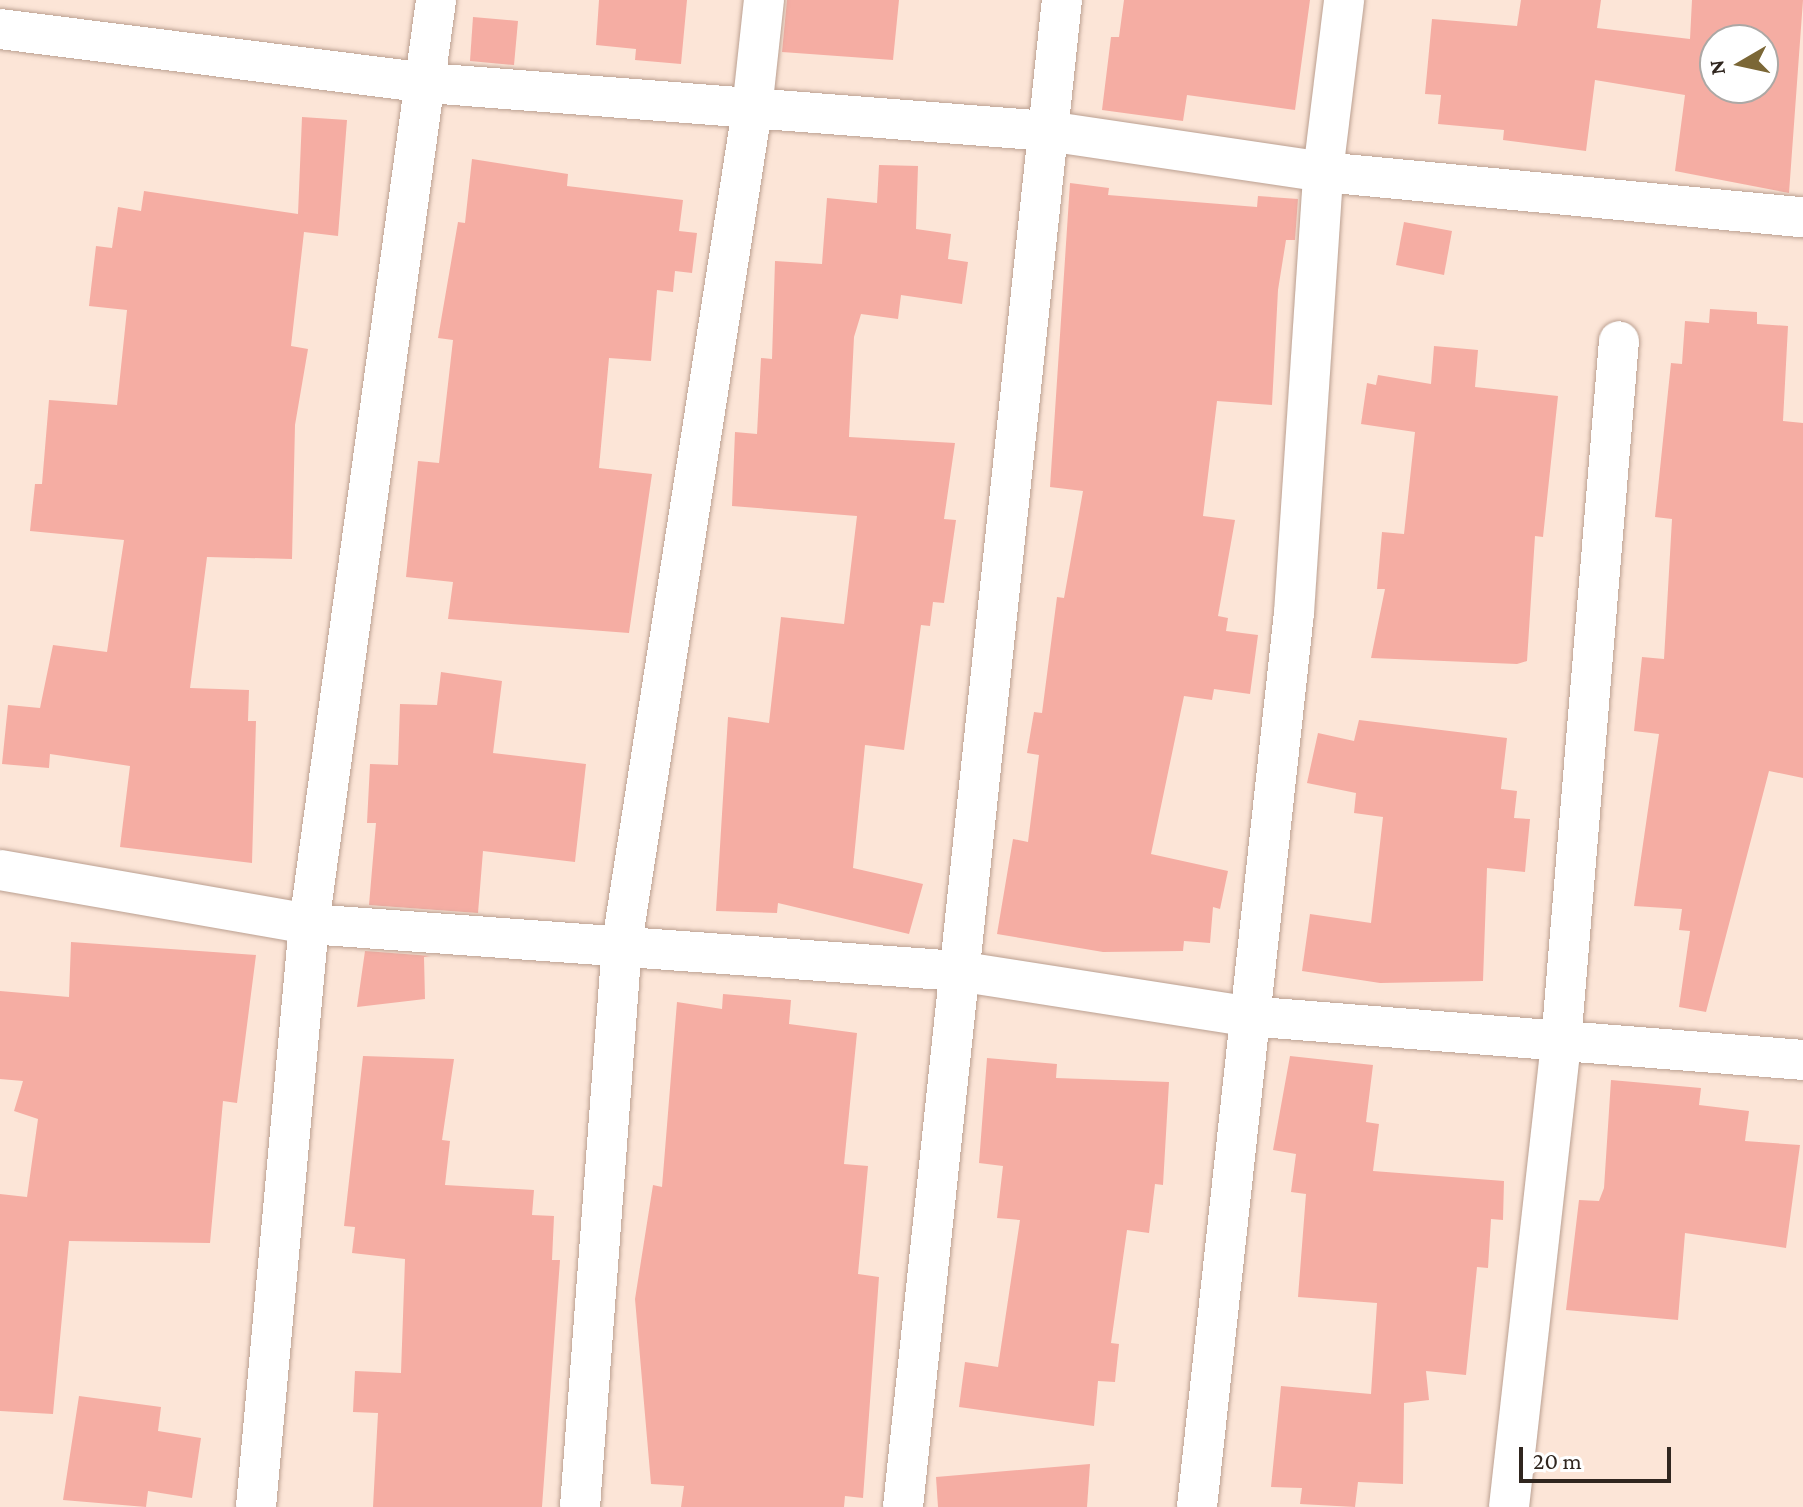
<!DOCTYPE html>
<style>
body{margin:0}
#map{position:relative;width:1803px;height:1507px;overflow:hidden;background:#fce5d7;font-family:"Crimson Pro",serif}
div>[style]{position:absolute}
.building>*{inset:0;background:#f5ada3}
.roads{filter:drop-shadow(0 0 2px #bba091) drop-shadow(0 0 2px #bba091)}
.street>*{height:40px;margin:-20px;padding:0 20px;transform-origin:20px;border-radius:20px;background:#fff}
span{translate:-50% -50%;white-space:nowrap;text-align:center;line-height:1.15;-webkit-text-stroke:6px #fff;paint-order:stroke}
.north{position:absolute;left:1699px;top:24px;width:80px;height:80px;box-sizing:border-box;background:#fff;border:2px solid #aca8a5;border-radius:50%;rotate:261deg;font-size:22px;font-weight:700;line-height:32px;text-align:center;color:#30261f}
.north::after{content:'';display:block;margin:auto;width:28px;height:36px;background:#7b6736;clip-path:polygon(50% 0,100% 100%,50% 72%,0 100%)}
.scale{position:absolute;left:1519px;top:1447px;width:152px;height:36px;box-sizing:border-box;border:4px solid #30261f;border-top:0;padding-left:10px;font-size:24px;line-height:28px;white-space:nowrap;color:#30261f;-webkit-text-stroke:6px #fff;paint-order:stroke}
</style>
<div id="map">
<div class="building">
<i style="clip-path:polygon(599px 0,687px 0,681px 64px,635px 60px,636px 49px,596px 45px)"></i>
<i style="clip-path:polygon(787px 0,899px 0,893px 60px,782px 52px)"></i>
<i style="clip-path:polygon(1124px 0,1310px 0,1295px 110px,1187px 95px,1183px 121px,1102px 110px,1111px 37px,1119px 37px)"></i>
<i style="clip-path:polygon(evenodd,1521px 0,1601px 0,1597px 28px,1690px 39px,1692px 0,1803px 0,1789px 193px,1675px 171px,1685px 95px,1595px 80px,1586px 151px,1503px 140px,1504px 130px,1438px 124px,1441px 95px,1425px 94px,1432px 19px,1517px 26px,1521px 0,1715px 40px,1763px 40px,1763px 88px,1715px 88px,1715px 40px)"></i>
<i style="clip-path:polygon(473px 17px,518px 21px,514px 65px,470px 61px)"></i>
<i style="clip-path:polygon(302px 117px,347px 120px,338px 236px,304px 232px,291px 346px,308px 349px,295px 425px,292px 559px,207px 557px,190px 688px,249px 690px,248px 721px,256px 721px,252px 863px,120px 847px,130px 766px,50px 754px,49px 768px,2px 764px,8px 705px,40px 708px,53px 645px,107px 652px,124px 540px,30px 531px,35px 484px,42px 484px,49px 400px,117px 405px,127px 310px,89px 306px,96px 246px,112px 248px,118px 207px,141px 211px,144px 191px,298px 214px)"></i>
<i style="clip-path:polygon(472px 159px,568px 174px,567px 186px,683px 200px,679px 231px,697px 233px,692px 273px,675px 271px,673px 292px,657px 290px,651px 361px,609px 358px,599px 468px,652px 474px,629px 633px,448px 619px,453px 582px,406px 577px,418px 461px,439px 463px,453px 340px,438px 338px,458px 222px,465px 223px)"></i>
<i style="clip-path:polygon(879px 165px,918px 166px,916px 229px,951px 234px,948px 259px,968px 262px,962px 304px,901px 295px,898px 319px,861px 314px,854px 337px,849px 437px,955px 443px,944px 519px,956px 520px,944px 603px,933px 602px,930px 626px,921px 625px,904px 750px,865px 745px,853px 868px,923px 884px,909px 934px,778px 903px,777px 913px,716px 911px,728px 717px,769px 723px,781px 617px,844px 624px,857px 516px,732px 506px,735px 432px,757px 434px,761px 358px,772px 359px,775px 261px,822px 264px,827px 198px,877px 203px)"></i>
<i style="clip-path:polygon(1070px 183px,1109px 188px,1108px 195px,1257px 207px,1258px 196px,1298px 199px,1295px 240px,1286px 240px,1278px 290px,1272px 405px,1217px 401px,1203px 516px,1235px 520px,1218px 616px,1228px 618px,1226px 631px,1258px 635px,1250px 694px,1214px 689px,1212px 700px,1184px 696px,1151px 854px,1228px 871px,1220px 909px,1213px 907px,1210px 943px,1184px 941px,1183px 951px,1103px 952px,997px 934px,1013px 839px,1028px 842px,1039px 755px,1027px 753px,1034px 712px,1042px 713px,1057px 597px,1064px 598px,1083px 491px,1050px 487px)"></i>
<i style="clip-path:polygon(1404px 222px,1452px 231px,1444px 275px,1396px 265px)"></i>
<i style="clip-path:polygon(1710px 309px,1757px 312px,1757px 324px,1788px 326px,1783px 421px,1803px 423px,1803px 778px,1769px 771px,1706px 1012px,1679px 1007px,1690px 931px,1679px 930px,1682px 909px,1634px 906px,1659px 734px,1634px 731px,1642px 657px,1664px 659px,1672px 519px,1655px 517px,1671px 363px,1682px 364px,1685px 321px,1709px 323px)"></i>
<i style="clip-path:polygon(1434px 346px,1478px 350px,1475px 387px,1558px 396px,1543px 537px,1535px 536px,1527px 661px,1517px 664px,1371px 658px,1385px 589px,1377px 589px,1382px 532px,1404px 534px,1415px 432px,1361px 424px,1367px 383px,1376px 385px,1378px 375px,1431px 384px)"></i>
<i style="clip-path:polygon(441px 672px,502px 681px,493px 753px,586px 764px,575px 862px,483px 851px,478px 913px,369px 905px,376px 823px,367px 823px,370px 764px,398px 765px,400px 704px,437px 705px)"></i>
<i style="clip-path:polygon(1359px 720px,1507px 738px,1501px 789px,1517px 791px,1514px 818px,1530px 819px,1525px 872px,1487px 868px,1483px 981px,1380px 983px,1302px 971px,1310px 914px,1371px 923px,1383px 817px,1354px 813px,1356px 793px,1307px 783px,1318px 733px,1354px 741px)"></i>
<i style="clip-path:polygon(71px 942px,256px 955px,237px 1103px,223px 1101px,210px 1243px,69px 1241px,53px 1414px,0 1411px,0 1194px,27px 1197px,38px 1119px,14px 1111px,23px 1081px,0 1079px,0 991px,69px 997px)"></i>
<i style="clip-path:polygon(365px 951px,431px 956px,424px 957px,425px 999px,357px 1007px)"></i>
<i style="clip-path:polygon(723px 994px,791px 1000px,789px 1024px,857px 1033px,844px 1164px,868px 1166px,858px 1274px,879px 1277px,863px 1498px,845px 1496px,844px 1507px,681px 1507px,684px 1486px,651px 1484px,635px 1299px,653px 1185px,662px 1187px,677px 1002px,722px 1009px)"></i>
<i style="clip-path:polygon(363px 1056px,454px 1059px,442px 1140px,450px 1141px,445px 1185px,534px 1190px,532px 1215px,554px 1216px,552px 1260px,560px 1260px,542px 1507px,373px 1507px,378px 1413px,353px 1412px,355px 1371px,401px 1373px,405px 1259px,352px 1253px,355px 1227px,344px 1226px)"></i>
<i style="clip-path:polygon(1290px 1056px,1373px 1065px,1366px 1122px,1379px 1124px,1373px 1171px,1504px 1181px,1503px 1220px,1491px 1219px,1488px 1268px,1477px 1267px,1466px 1375px,1426px 1371px,1429px 1400px,1404px 1403px,1403px 1484px,1358px 1482px,1355px 1507px,1300px 1504px,1302px 1488px,1271px 1487px,1281px 1386px,1371px 1394px,1377px 1303px,1298px 1297px,1306px 1194px,1291px 1192px,1296px 1154px,1273px 1150px)"></i>
<i style="clip-path:polygon(987px 1058px,1057px 1064px,1056px 1078px,1169px 1082px,1163px 1185px,1155px 1184px,1149px 1233px,1127px 1230px,1111px 1343px,1119px 1344px,1115px 1382px,1098px 1381px,1094px 1426px,959px 1407px,965px 1362px,998px 1367px,1020px 1220px,997px 1218px,1003px 1166px,979px 1163px)"></i>
<i style="clip-path:polygon(1611px 1080px,1701px 1088px,1699px 1105px,1749px 1111px,1745px 1141px,1800px 1145px,1786px 1248px,1685px 1233px,1678px 1320px,1566px 1310px,1579px 1200px,1599px 1201px,1604px 1188px)"></i>
<i style="clip-path:polygon(79px 1396px,161px 1407px,158px 1431px,201px 1438px,192px 1498px,148px 1491px,146px 1507px,63px 1500px)"></i>
<i style="clip-path:polygon(1090px 1464px,1087px 1507px,938px 1507px,936px 1477px)"></i>
</div>
<div class="roads">
<div class="street">
<i style="left:0;top:29px;width:431px;rotate:7.2deg"></i>
<i style="left:428px;top:83px;width:621px;rotate:4.43deg"></i>
<i style="left:1047px;top:131px;width:279px;rotate:8.4deg"></i>
<i style="left:1323px;top:172px;width:482px;rotate:5.4deg"></i>
<i style="left:0;top:870px;width:314px;rotate:9.9deg"></i>
<i style="left:309px;top:924px;width:651px;rotate:4.14deg"></i>
<i style="left:958px;top:971px;width:292px;rotate:8.9deg"></i>
<i style="left:1247px;top:1016px;width:558px;rotate:4.52deg"></i>
<i style="left:256px;top:1507px;width:585px;rotate:-84.81deg"></i>
<i style="left:309px;top:924px;width:933px;rotate:-82.17deg"></i>
<i style="left:580px;top:1507px;width:566px;rotate:-85.74deg"></i>
<i style="left:622px;top:943px;width:843px;rotate:-81.13deg"></i>
<i style="left:752px;top:110px;width:111px;rotate:-83.8deg"></i>
<i style="left:903px;top:1507px;width:1515px;rotate:-83.98deg"></i>
<i style="left:1197px;top:1507px;width:899px;rotate:-83.81deg"></i>
<i style="left:1294px;top:613px;width:442px;rotate:-86.2deg"></i>
<i style="left:1323px;top:172px;width:173px;rotate:-83deg"></i>
<i style="left:1509px;top:1507px;width:467px;rotate:-83.6deg"></i>
<i style="left:1561px;top:1043px;width:704px;rotate:-85.28deg"></i>
</div>
</div>
<div class="north">N</div>
<div class="scale">20 m</div>
</div>
